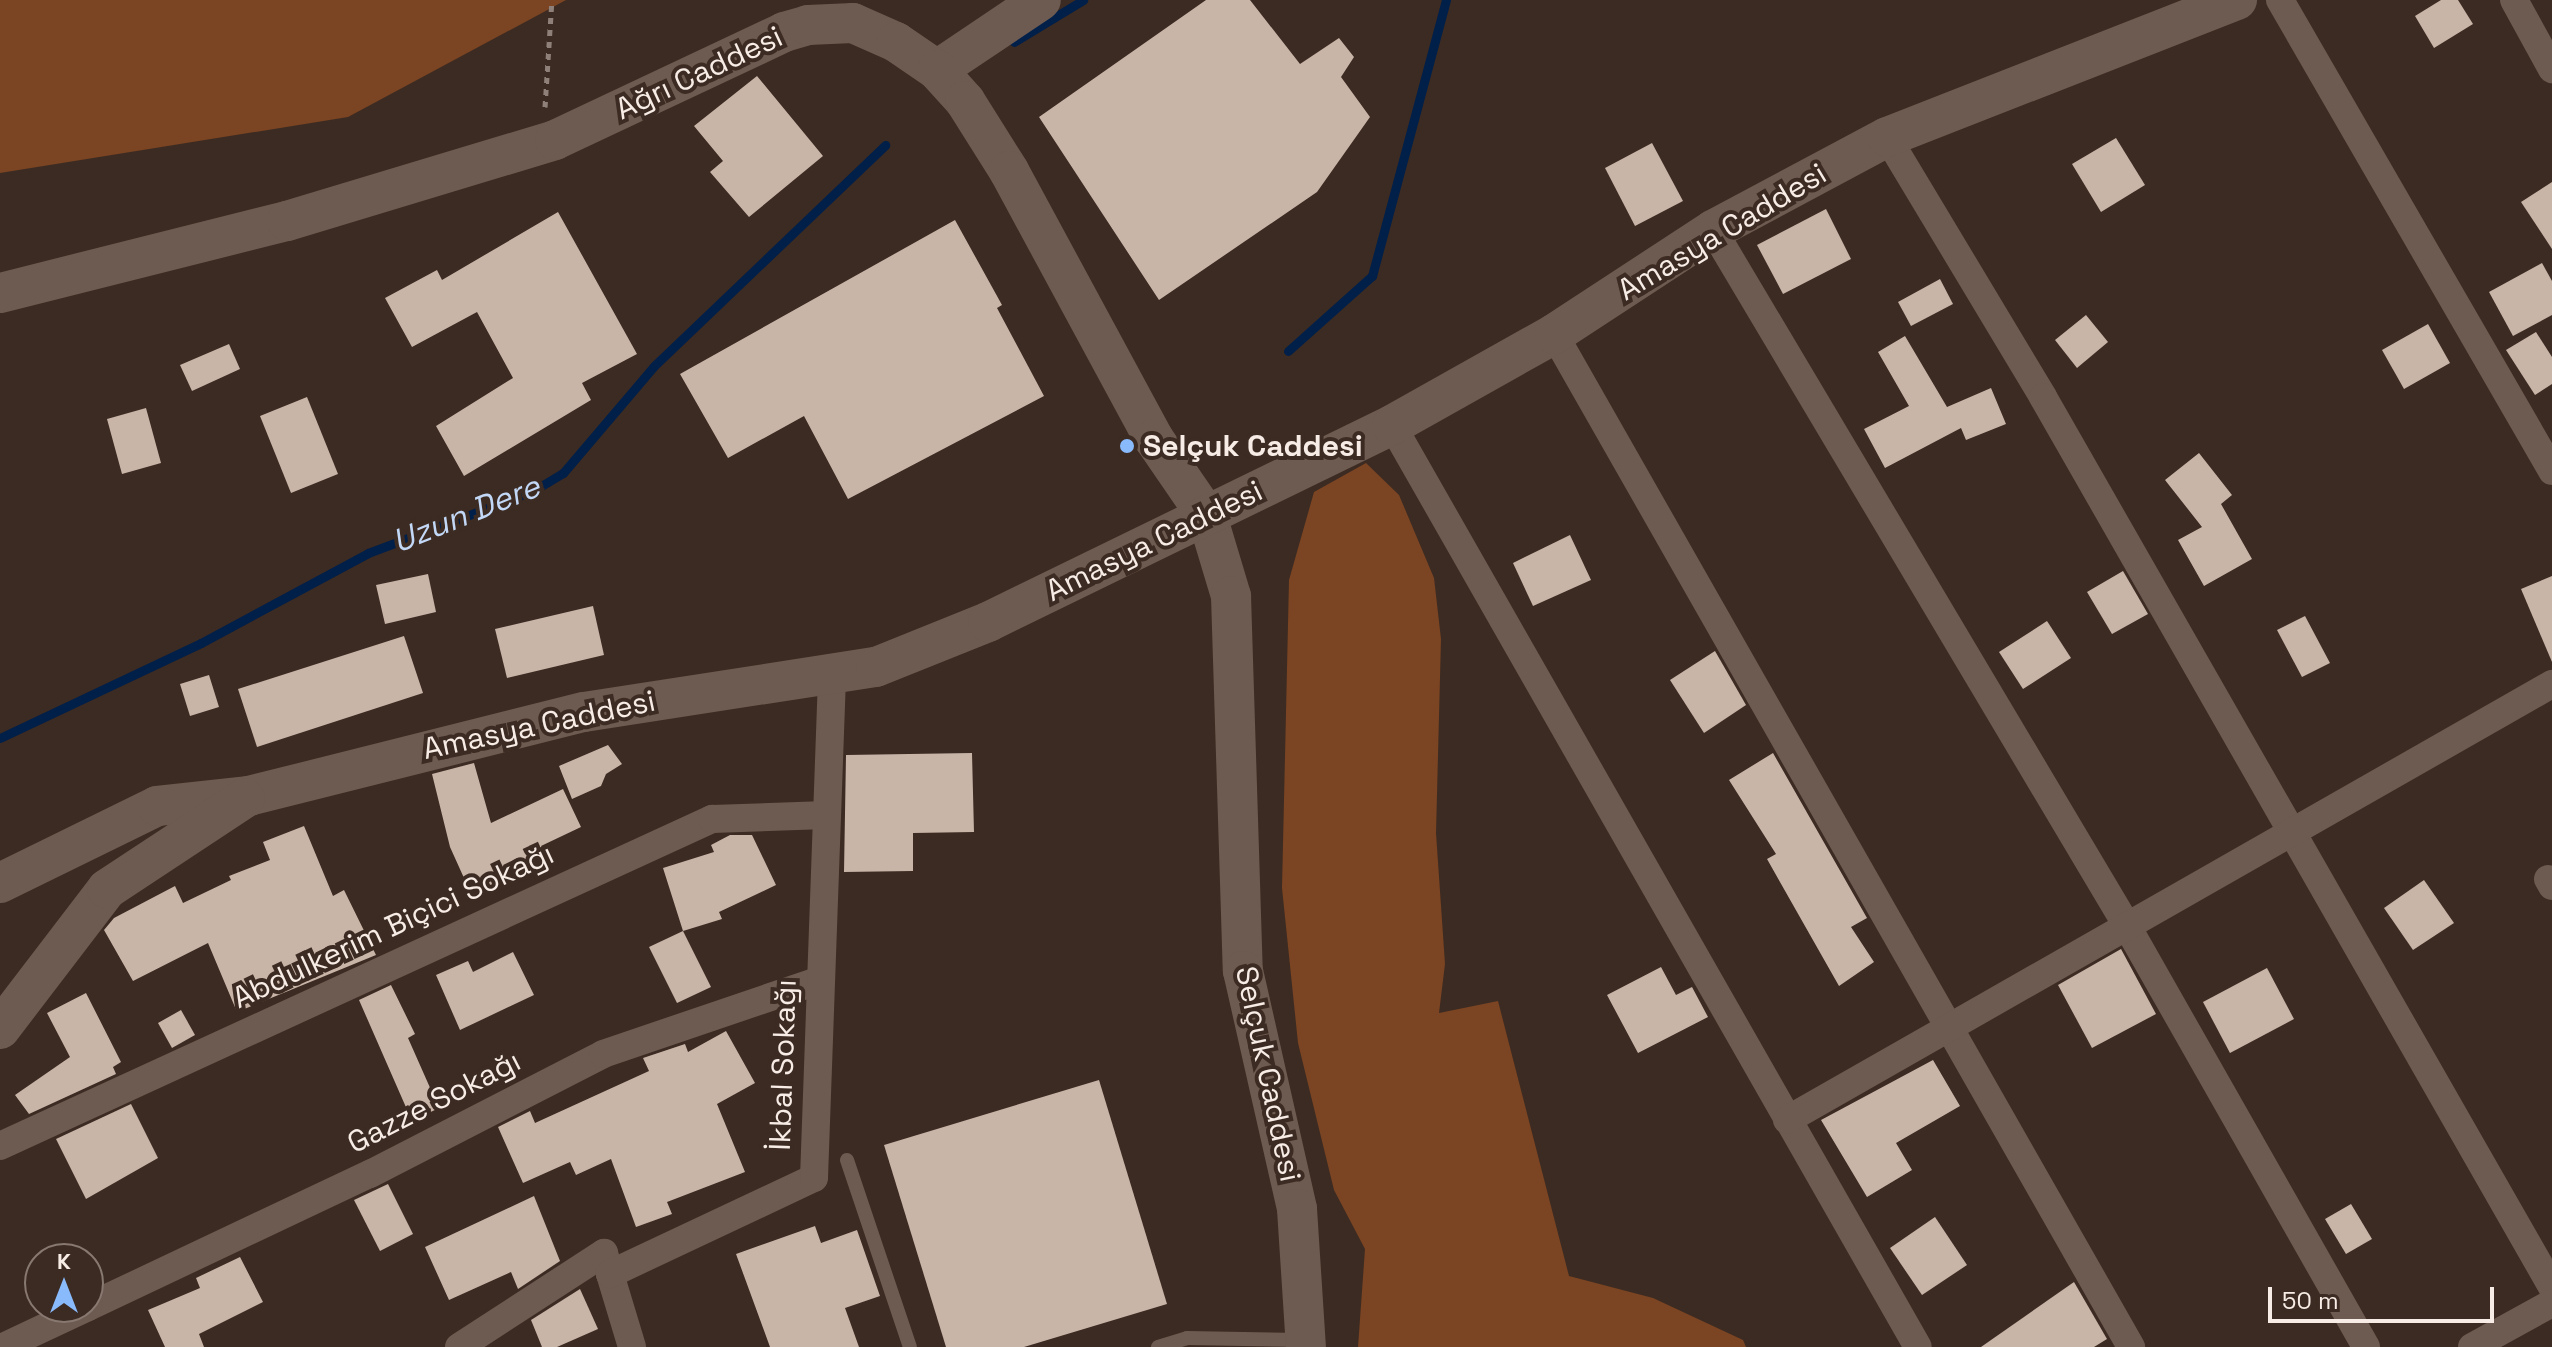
<!DOCTYPE html>
<meta charset="utf-8">
<style>
body{margin:0}
#map{position:relative;width:2552px;height:1347px;overflow:hidden;background:#3c2b22;font-family:"Space Grotesk",sans-serif}
div>[style]{position:absolute}
.forest>*{inset:0;background:#7b4422}
.stream>*{height:9px;margin:-4.5px;padding:0 4.5px;transform-origin:4.5px;border-radius:4.5px;background:#001f49}
.building>*{inset:0;background:#c9b4a8}
.path>*{height:5px;margin-top:-2.5px;transform-origin:0;background:repeating-linear-gradient(90deg,#8f8179 0 6px,transparent 0 12px)}
.lane>*{height:14px;margin:-7px;padding:0 7px;transform-origin:7px;border-radius:7px;background:#6d5a50}
.street>*{height:28px;margin:-14px;padding:0 14px;transform-origin:14px;border-radius:14px;background:#6d5a50}
.secondary>*{height:40px;margin:-20px;padding:0 20px;transform-origin:20px;border-radius:20px;background:#6d5a50}
.dots>*{width:22px;height:22px;translate:-50% -50%;box-sizing:border-box;border:4px solid #3c2b22;border-radius:50%}
span{translate:-50% -50%;white-space:nowrap;text-align:center;line-height:1.15;-webkit-text-stroke:8px #3c2b22;paint-order:stroke}
.street-label{font-size:30px;color:#f7ece6}
.poi-label{font-size:30px;color:#f7ece6;font-weight:700}
.left{translate:0 -50%;text-align:left}
.water-label{font-size:32px;color:#c2d8f6;font-style:italic}
.north{position:absolute;left:24px;top:1243px;width:80px;height:80px;box-sizing:border-box;background:#3c2b22;border:2px solid #877870;border-radius:50%;rotate:0deg;font-size:22px;font-weight:700;line-height:32px;text-align:center;color:#f7ece6}
.north::after{content:'';display:block;margin:auto;width:28px;height:36px;background:#89bafc;clip-path:polygon(50% 0,100% 100%,50% 72%,0 100%)}
.scale{position:absolute;left:2268px;top:1287px;width:226px;height:36px;box-sizing:border-box;border:4px solid #f7ece6;border-top:0;padding-left:10px;font-size:24px;line-height:28px;white-space:nowrap;color:#f7ece6;-webkit-text-stroke:6px #3c2b22;paint-order:stroke}
</style>
<div id="map">
<div class="forest">
<i style="clip-path:polygon(0 0,566px 0,348px 117px,0 173px)"></i>
<i style="clip-path:polygon(1366px 463px,1399px 495px,1434px 578px,1441px 639px,1436px 833px,1445px 964px,1439px 1013px,1498px 1001px,1569px 1276px,1653px 1298px,1743px 1340px,1746px 1347px,1358px 1347px,1365px 1249px,1334px 1190px,1298px 1043px,1282px 888px,1289px 580px,1314px 492px)"></i>
</div>
<div class="stream">
<i style="left:1014px;top:42px;width:81px;rotate:-31.3deg"></i>
<i style="left:1288px;top:351px;width:113px;rotate:-41.8deg"></i>
<i style="left:1372px;top:276px;width:286px;rotate:-75deg"></i>
<i style="left:0;top:738px;width:222px;rotate:-25.3deg"></i>
<i style="left:201px;top:643px;width:190px;rotate:-28.3deg"></i>
<i style="left:368px;top:553px;width:176px;rotate:-20.6deg"></i>
<i style="left:533px;top:491px;width:35px;rotate:-31deg"></i>
<i style="left:563px;top:473px;width:140px;rotate:-49.6deg"></i>
<i style="left:654px;top:366px;width:320px;rotate:-43.7deg"></i>
</div>
<div class="building">
<i style="clip-path:polygon(1206px 0,1250px 0,1300px 64px,1339px 38px,1354px 57px,1341px 77px,1370px 117px,1317px 192px,1159px 300px,1039px 117px)"></i>
<i style="clip-path:polygon(2441px 0,2458px 0,2473px 24px,2434px 48px,2415px 16px)"></i>
<i style="clip-path:polygon(757px 76px,823px 156px,749px 217px,710px 172px,723px 161px,694px 126px)"></i>
<i style="clip-path:polygon(2116px 138px,2145px 185px,2101px 212px,2072px 164px)"></i>
<i style="clip-path:polygon(1652px 143px,1683px 201px,1635px 226px,1605px 168px)"></i>
<i style="clip-path:polygon(2552px 182px,2552px 249px,2521px 202px)"></i>
<i style="clip-path:polygon(1826px 209px,1851px 259px,1783px 294px,1757px 245px)"></i>
<i style="clip-path:polygon(558px 212px,637px 354px,582px 383px,591px 400px,464px 476px,436px 426px,513px 378px,477px 312px,412px 347px,385px 298px,437px 270px,442px 280px)"></i>
<i style="clip-path:polygon(955px 220px,1002px 305px,997px 308px,1044px 396px,848px 499px,804px 416px,728px 458px,680px 374px)"></i>
<i style="clip-path:polygon(2542px 263px,2552px 281px,2552px 315px,2513px 336px,2489px 292px)"></i>
<i style="clip-path:polygon(1940px 279px,1953px 304px,1911px 326px,1898px 302px)"></i>
<i style="clip-path:polygon(2086px 315px,2108px 342px,2077px 368px,2055px 340px)"></i>
<i style="clip-path:polygon(2428px 324px,2450px 363px,2404px 389px,2382px 350px)"></i>
<i style="clip-path:polygon(2536px 332px,2552px 357px,2552px 384px,2535px 395px,2506px 350px)"></i>
<i style="clip-path:polygon(1905px 336px,1947px 407px,1991px 388px,2006px 424px,1966px 440px,1961px 428px,1885px 468px,1864px 429px,1909px 406px,1878px 352px)"></i>
<i style="clip-path:polygon(229px 344px,240px 369px,192px 391px,180px 365px)"></i>
<i style="clip-path:polygon(307px 397px,338px 474px,291px 493px,260px 416px)"></i>
<i style="clip-path:polygon(146px 408px,161px 463px,122px 474px,107px 419px)"></i>
<i style="clip-path:polygon(2199px 453px,2232px 495px,2221px 504px,2252px 559px,2204px 586px,2178px 540px,2202px 527px,2165px 480px)"></i>
<i style="clip-path:polygon(1570px 535px,1591px 580px,1533px 606px,1513px 563px)"></i>
<i style="clip-path:polygon(2123px 571px,2148px 614px,2112px 634px,2087px 592px)"></i>
<i style="clip-path:polygon(428px 574px,436px 612px,385px 624px,376px 585px)"></i>
<i style="clip-path:polygon(2552px 576px,2552px 662px,2521px 589px)"></i>
<i style="clip-path:polygon(593px 606px,604px 655px,507px 678px,495px 629px)"></i>
<i style="clip-path:polygon(2305px 616px,2330px 663px,2302px 677px,2277px 630px)"></i>
<i style="clip-path:polygon(2047px 621px,2071px 658px,2023px 689px,1999px 652px)"></i>
<i style="clip-path:polygon(404px 636px,423px 693px,257px 747px,238px 689px)"></i>
<i style="clip-path:polygon(1715px 651px,1746px 705px,1704px 733px,1670px 680px)"></i>
<i style="clip-path:polygon(209px 675px,219px 707px,190px 716px,180px 684px)"></i>
<i style="clip-path:polygon(608px 745px,622px 764px,606px 774px,601px 786px,572px 799px,559px 766px)"></i>
<i style="clip-path:polygon(972px 753px,974px 832px,913px 833px,913px 871px,844px 872px,846px 755px)"></i>
<i style="clip-path:polygon(1773px 753px,1867px 918px,1851px 927px,1874px 962px,1839px 986px,1767px 859px,1776px 854px,1729px 780px)"></i>
<i style="clip-path:polygon(474px 763px,491px 823px,563px 789px,581px 827px,541px 846px,545px 853px,501px 873px,505px 883px,473px 898px,450px 847px,432px 774px)"></i>
<i style="clip-path:polygon(304px 826px,333px 896px,344px 890px,376px 955px,237px 1012px,208px 943px,133px 981px,104px 930px,114px 918px,175px 886px,183px 903px,231px 880px,229px 876px,270px 860px,263px 842px)"></i>
<i style="clip-path:polygon(730px 835px,752px 835px,776px 885px,719px 912px,722px 919px,683px 931px,663px 868px,714px 852px,711px 845px)"></i>
<i style="clip-path:polygon(2424px 880px,2454px 923px,2413px 950px,2384px 908px)"></i>
<i style="clip-path:polygon(683px 931px,711px 987px,677px 1003px,649px 947px)"></i>
<i style="clip-path:polygon(2121px 949px,2156px 1014px,2092px 1048px,2058px 985px)"></i>
<i style="clip-path:polygon(513px 952px,534px 995px,460px 1030px,436px 975px,468px 961px,473px 972px)"></i>
<i style="clip-path:polygon(1661px 967px,1676px 995px,1692px 987px,1708px 1017px,1638px 1053px,1607px 995px)"></i>
<i style="clip-path:polygon(2267px 968px,2294px 1019px,2230px 1053px,2203px 1002px)"></i>
<i style="clip-path:polygon(391px 985px,415px 1034px,408px 1038px,439px 1108px,412px 1121px,359px 1000px)"></i>
<i style="clip-path:polygon(86px 993px,121px 1062px,113px 1067px,116px 1074px,29px 1114px,15px 1095px,70px 1057px,47px 1013px)"></i>
<i style="clip-path:polygon(181px 1010px,195px 1035px,172px 1048px,158px 1023px)"></i>
<i style="clip-path:polygon(726px 1031px,755px 1083px,717px 1104px,745px 1172px,667px 1202px,672px 1214px,636px 1227px,611px 1159px,576px 1175px,570px 1162px,523px 1183px,498px 1127px,530px 1111px,535px 1123px,649px 1071px,643px 1058px,685px 1044px,688px 1052px)"></i>
<i style="clip-path:polygon(1933px 1060px,1960px 1106px,1896px 1143px,1912px 1170px,1867px 1197px,1821px 1120px)"></i>
<i style="clip-path:polygon(1099px 1080px,1167px 1304px,1024px 1347px,946px 1347px,884px 1145px)"></i>
<i style="clip-path:polygon(131px 1104px,158px 1158px,86px 1199px,56px 1139px)"></i>
<i style="clip-path:polygon(388px 1184px,413px 1234px,380px 1251px,354px 1200px)"></i>
<i style="clip-path:polygon(534px 1196px,560px 1261px,518px 1289px,511px 1272px,449px 1300px,425px 1247px)"></i>
<i style="clip-path:polygon(2351px 1204px,2372px 1239px,2346px 1254px,2325px 1219px)"></i>
<i style="clip-path:polygon(1935px 1217px,1967px 1265px,1922px 1295px,1890px 1248px)"></i>
<i style="clip-path:polygon(815px 1226px,821px 1243px,857px 1230px,880px 1296px,845px 1308px,859px 1347px,770px 1347px,736px 1254px)"></i>
<i style="clip-path:polygon(240px 1257px,263px 1302px,199px 1334px,204px 1347px,165px 1347px,148px 1310px,200px 1288px,196px 1278px)"></i>
<i style="clip-path:polygon(2074px 1282px,2107px 1339px,2094px 1347px,1981px 1347px)"></i>
<i style="clip-path:polygon(580px 1289px,598px 1329px,557px 1347px,542px 1347px,531px 1320px)"></i>
</div>
<div class="path">
<i style="left:545px;top:107px;width:107px;rotate:-86.3deg"></i>
</div>
<div class="lane">
<i style="left:847px;top:1160px;width:197px;rotate:71.4deg"></i>
<i style="left:1158px;top:1347px;width:30px;rotate:-17deg"></i>
<i style="left:1187px;top:1338px;width:117px;rotate:1deg"></i>
</div>
<div class="street">
<i style="left:2280px;top:0;width:544px;rotate:59.99deg"></i>
<i style="left:2514px;top:0;width:79px;rotate:61.2deg"></i>
<i style="left:1887px;top:137px;width:303px;rotate:59deg"></i>
<i style="left:2043px;top:397px;width:1025px;rotate:60.23deg"></i>
<i style="left:1713px;top:230px;width:810px;rotate:59.25deg"></i>
<i style="left:2127px;top:926px;width:484px;rotate:60.4deg"></i>
<i style="left:1554px;top:334px;width:1166px;rotate:60.33deg"></i>
<i style="left:1392px;top:425px;width:1061px;rotate:60.3deg"></i>
<i style="left:2548px;top:879px;width:8px;rotate:60deg"></i>
<i style="left:1787px;top:1120px;width:881px;rotate:-29.68deg"></i>
<i style="left:0;top:1146px;width:784px;rotate:-24.67deg"></i>
<i style="left:712px;top:819px;width:114px;rotate:-2deg"></i>
<i style="left:610px;top:1274px;width:76px;rotate:73.2deg"></i>
<i style="left:88px;top:1307px;width:312px;rotate:-25.3deg"></i>
<i style="left:370px;top:1174px;width:262px;rotate:-27.2deg"></i>
<i style="left:603px;top:1054px;width:229px;rotate:-18.8deg"></i>
<i style="left:3px;top:1347px;width:94px;rotate:-25.2deg"></i>
<i style="left:459px;top:1347px;width:173px;rotate:-33deg"></i>
<i style="left:604px;top:1253px;width:22px;rotate:74deg"></i>
<i style="left:610px;top:1274px;width:225px;rotate:-25.2deg"></i>
<i style="left:814px;top:1178px;width:501px;rotate:-87.94deg"></i>
<i style="left:2472px;top:1347px;width:91px;rotate:-28.8deg"></i>
</div>
<div class="secondary">
<i style="left:937px;top:70px;width:125px;rotate:-33.9deg"></i>
<i style="left:0;top:293px;width:296px;rotate:-14.1deg"></i>
<i style="left:287px;top:221px;width:280px;rotate:-16.8deg"></i>
<i style="left:555px;top:140px;width:253px;rotate:-25.2deg"></i>
<i style="left:784px;top:32px;width:25px;rotate:-16deg"></i>
<i style="left:808px;top:25px;width:45px;rotate:-2.5deg"></i>
<i style="left:853px;top:23px;width:47px;rotate:23.8deg"></i>
<i style="left:896px;top:42px;width:50px;rotate:34.3deg"></i>
<i style="left:937px;top:70px;width:42px;rotate:47.9deg"></i>
<i style="left:965px;top:101px;width:83px;rotate:57.8deg"></i>
<i style="left:1009px;top:171px;width:305px;rotate:61.6deg"></i>
<i style="left:1154px;top:439px;width:93px;rotate:55.5deg"></i>
<i style="left:1207px;top:516px;width:84px;rotate:73.3deg"></i>
<i style="left:1231px;top:596px;width:375px;rotate:88.2deg"></i>
<i style="left:1243px;top:971px;width:244px;rotate:77.2deg"></i>
<i style="left:1297px;top:1209px;width:138px;rotate:86.3deg"></i>
<i style="left:0;top:883px;width:175px;rotate:-26.1deg"></i>
<i style="left:157px;top:806px;width:93px;rotate:-6.2deg"></i>
<i style="left:249px;top:796px;width:345px;rotate:-14.1deg"></i>
<i style="left:584px;top:712px;width:295px;rotate:-8.8deg"></i>
<i style="left:876px;top:667px;width:121px;rotate:-21.9deg"></i>
<i style="left:988px;top:622px;width:449px;rotate:-26deg"></i>
<i style="left:1392px;top:425px;width:186px;rotate:-29.3deg"></i>
<i style="left:1554px;top:334px;width:190px;rotate:-33.2deg"></i>
<i style="left:1713px;top:230px;width:197px;rotate:-28.1deg"></i>
<i style="left:1887px;top:137px;width:376px;rotate:-21.4deg"></i>
<i style="left:0;top:1029px;width:176px;rotate:-52.6deg"></i>
<i style="left:107px;top:889px;width:165px;rotate:-33.4deg"></i>
</div>
<div class="dots">
<i style="left:1127px;top:446px;background:#89bafc"></i>
</div>
<div class="street-label">
<span style="left:699px;top:73px;rotate:-25deg">Ağrı Caddesi</span>
<span style="left:1722px;top:232px;rotate:-31deg">Amasya Caddesi</span>
<span style="left:1154px;top:541px;rotate:-26deg">Amasya Caddesi</span>
<span style="left:539px;top:725px;rotate:-12deg">Amasya Caddesi</span>
<span style="left:393px;top:926px;rotate:-25deg">Abdulkerim Biçici Sokağı</span>
<span style="left:783px;top:1065px;rotate:-88deg">İkbal Sokağı</span>
<span style="left:1268px;top:1074px;rotate:78deg">Selçuk Caddesi</span>
<span style="left:434px;top:1102px;rotate:-27deg">Gazze Sokağı</span>
</div>
<div class="poi-label">
<span class="left" style="left:1143px;top:446px">Selçuk Caddesi</span>
</div>
<div class="water-label">
<span style="left:466px;top:514px;rotate:-22deg">Uzun Dere</span>
</div>
<div class="north">K</div>
<div class="scale">50 m</div>
</div>
